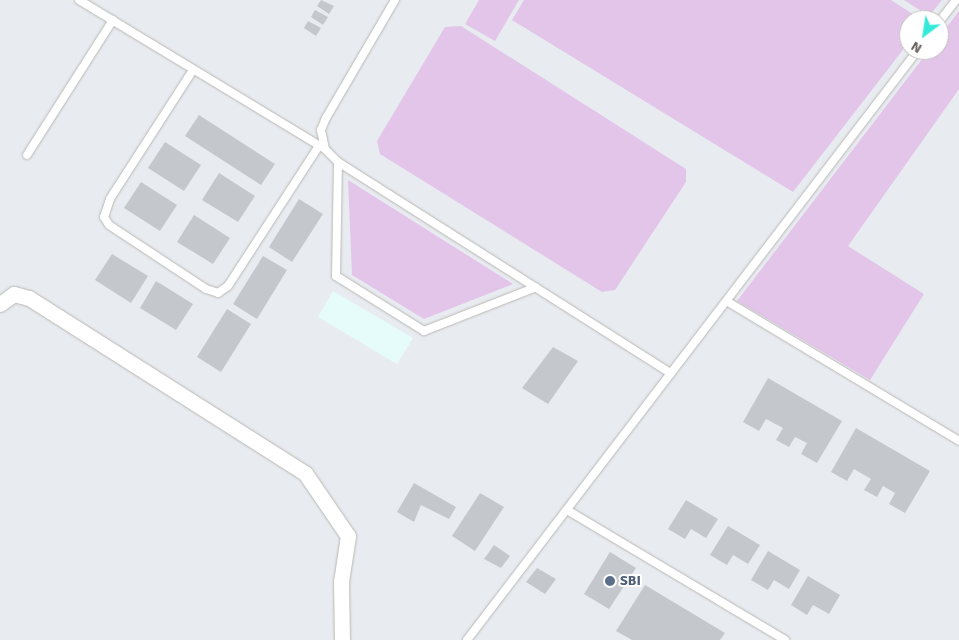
<!DOCTYPE html>
<style>
body{margin:0}
#map{position:relative;width:959px;height:640px;overflow:hidden;background:#e8ecf1;font-family:Signika,sans-serif}
div>[style]{position:absolute}
.medical>*{inset:0;background:#e6fcfa}
.green>*{inset:0;background:#e2c5e8}
.building>*{inset:0;background:#c4c8cc}
.roads{filter:drop-shadow(0 0 1px #bab6b3) drop-shadow(0 0 1px #bab6b3)}
.lane>*{height:8px;margin:-4px;padding:0 4px;transform-origin:4px;border-radius:4px;background:#fff}
.street>*{height:15px;margin:-7.5px;padding:0 7.5px;transform-origin:7.5px;border-radius:7.5px;background:#fff}
.dots>*{width:14px;height:14px;translate:-50% -50%;box-sizing:border-box;border:2px solid #fff;border-radius:50%}
span{translate:-50% -50%;white-space:nowrap;text-align:center;line-height:1.15;-webkit-text-stroke:4px #fff;paint-order:stroke}
.service-label{font-size:14px;color:#4e5e75;font-weight:700}
.left{translate:0 -50%;text-align:left}
.north{position:absolute;left:899px;top:10px;width:50px;height:50px;box-sizing:border-box;background:#fff;border:1px solid #c3c0bf;border-radius:50%;rotate:211deg;font-size:14px;font-weight:700;line-height:20px;text-align:center;color:#68625f}
.north::after{content:'';display:block;margin:auto;width:18px;height:22px;background:#35ead8;clip-path:polygon(50% 0,100% 100%,50% 72%,0 100%)}
</style>
<div id="map">
<div class="medical">
<i style="clip-path:polygon(333px 291px,413px 338px,397px 364px,318px 317px)"></i>
</div>
<div class="green">
<i style="clip-path:polygon(479px 0,519px 0,495px 41px,465px 24px)"></i>
<i style="clip-path:polygon(524px 0,891px 0,922px 20px,909px 20px,909px 42px,793px 192px,512px 20px)"></i>
<i style="clip-path:polygon(904px 0,942px 0,929px 16px)"></i>
<i style="clip-path:polygon(959px 11px,959px 89px,848px 246px,924px 294px,870px 380px,737px 301px,929px 50px,939px 50px,939px 37px)"></i>
<i style="clip-path:polygon(461px 26px,686px 169px,686px 182px,615px 290px,602px 292px,380px 154px,377px 141px,445px 27px)"></i>
<i style="clip-path:polygon(348px 180px,513px 284px,424px 319px,352px 275px)"></i>
</div>
<div class="building">
<i style="clip-path:polygon(321px 0,334px 6px,329px 14px,317px 6px)"></i>
<i style="clip-path:polygon(315px 10px,328px 17px,323px 25px,311px 17px)"></i>
<i style="clip-path:polygon(308px 21px,321px 28px,316px 36px,304px 28px)"></i>
<i style="clip-path:polygon(199px 115px,275px 164px,261px 185px,185px 136px)"></i>
<i style="clip-path:polygon(165px 142px,201px 165px,184px 191px,148px 168px)"></i>
<i style="clip-path:polygon(219px 173px,255px 196px,238px 222px,202px 200px)"></i>
<i style="clip-path:polygon(141px 182px,177px 205px,160px 231px,124px 208px)"></i>
<i style="clip-path:polygon(299px 199px,323px 214px,292px 262px,269px 247px)"></i>
<i style="clip-path:polygon(194px 215px,230px 238px,213px 264px,177px 242px)"></i>
<i style="clip-path:polygon(112px 254px,148px 276px,131px 303px,95px 280px)"></i>
<i style="clip-path:polygon(263px 256px,287px 270px,257px 319px,233px 304px)"></i>
<i style="clip-path:polygon(156px 281px,193px 304px,176px 330px,140px 308px)"></i>
<i style="clip-path:polygon(227px 309px,251px 324px,221px 372px,197px 357px)"></i>
<i style="clip-path:polygon(553px 347px,578px 361px,548px 404px,522px 388px)"></i>
<i style="clip-path:polygon(768px 378px,842px 421px,817px 463px,801px 454px,807px 443px,795px 437px,789px 447px,776px 440px,783px 428px,766px 419px,759px 431px,743px 422px)"></i>
<i style="clip-path:polygon(856px 428px,930px 471px,905px 513px,889px 504px,895px 493px,883px 486px,877px 497px,864px 490px,871px 479px,854px 469px,847px 481px,831px 472px)"></i>
<i style="clip-path:polygon(414px 483px,456px 507px,449px 519px,421px 505px,414px 522px,397px 512px)"></i>
<i style="clip-path:polygon(480px 493px,504px 507px,475px 551px,452px 536px)"></i>
<i style="clip-path:polygon(686px 500px,718px 519px,706px 538px,691px 529px,685px 539px,668px 529px)"></i>
<i style="clip-path:polygon(728px 526px,760px 545px,748px 564px,733px 555px,727px 565px,710px 555px)"></i>
<i style="clip-path:polygon(494px 545px,510px 556px,501px 568px,484px 559px)"></i>
<i style="clip-path:polygon(768px 551px,800px 570px,789px 589px,774px 580px,768px 590px,751px 580px)"></i>
<i style="clip-path:polygon(610px 552px,636px 568px,609px 609px,584px 594px)"></i>
<i style="clip-path:polygon(537px 568px,556px 579px,545px 594px,526px 582px)"></i>
<i style="clip-path:polygon(808px 576px,840px 595px,829px 614px,813px 605px,807px 615px,791px 605px)"></i>
<i style="clip-path:polygon(645px 585px,725px 633px,720px 640px,632px 640px,616px 631px)"></i>
</div>
<div class="roads">
<div class="lane">
<i style="left:79px;top:0;width:285px;rotate:31.2deg"></i>
<i style="left:395px;top:0;width:137px;rotate:120.3deg"></i>
<i style="left:326px;top:118px;width:13px;rotate:113deg"></i>
<i style="left:321px;top:130px;width:19px;rotate:78deg"></i>
<i style="left:325px;top:149px;width:18px;rotate:45deg"></i>
<i style="left:338px;top:162px;width:394px;rotate:32.4deg"></i>
<i style="left:939px;top:22px;width:28px;rotate:-52deg"></i>
<i style="left:193px;top:70px;width:153px;rotate:122.8deg"></i>
<i style="left:110px;top:199px;width:19px;rotate:108deg"></i>
<i style="left:104px;top:217px;width:9px;rotate:58deg"></i>
<i style="left:109px;top:225px;width:116px;rotate:33.4deg"></i>
<i style="left:206px;top:289px;width:13px;rotate:18deg"></i>
<i style="left:218px;top:293px;width:12px;rotate:-35deg"></i>
<i style="left:228px;top:286px;width:167px;rotate:-57deg"></i>
<i style="left:27px;top:155px;width:160px;rotate:-57.5deg"></i>
<i style="left:338px;top:162px;width:114px;rotate:91deg"></i>
<i style="left:336px;top:276px;width:104px;rotate:32deg"></i>
<i style="left:424px;top:331px;width:120px;rotate:-21.4deg"></i>
<i style="left:728px;top:302px;width:270px;rotate:31deg"></i>
<i style="left:567px;top:510px;width:254px;rotate:30.8deg"></i>
<i style="left:467px;top:640px;width:743px;rotate:-52.61deg"></i>
</div>
<div class="street">
<i style="left:0;top:304px;width:17px;rotate:-36deg"></i>
<i style="left:14px;top:294px;width:16px;rotate:15deg"></i>
<i style="left:29px;top:298px;width:327px;rotate:32.4deg"></i>
<i style="left:305px;top:473px;width:76px;rotate:55.7deg"></i>
<i style="left:348px;top:536px;width:47px;rotate:98.7deg"></i>
<i style="left:341px;top:582px;width:58px;rotate:89deg"></i>
</div>
</div>
<div class="dots">
<i style="left:610px;top:581px;background:#5c6f8a"></i>
</div>
<div class="service-label">
<span class="left" style="left:620px;top:581px">SBI</span>
</div>
<div class="north">N</div>
</div>
